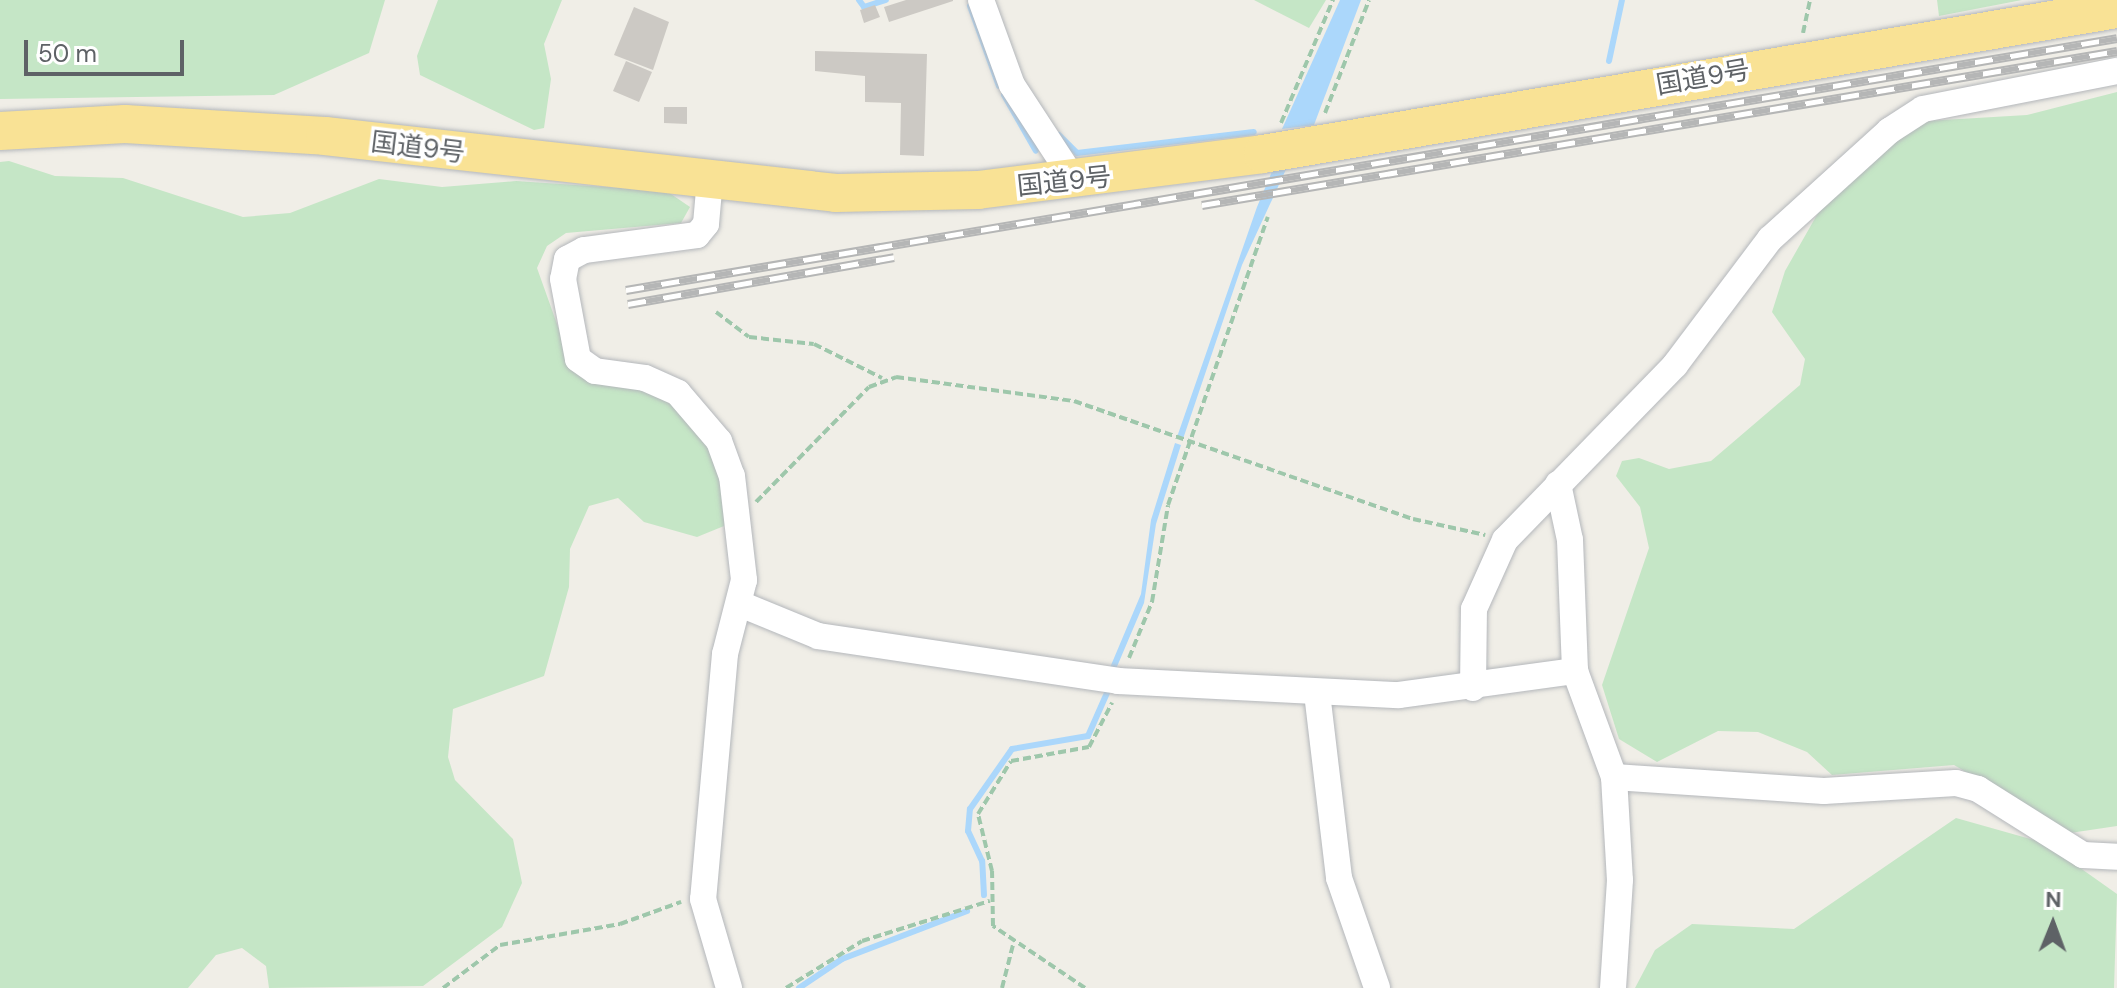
<!DOCTYPE html>
<meta charset="utf-8">
<style>
body{margin:0}
#map{position:relative;width:2117px;height:988px;overflow:hidden;background:#f0eee7;font-family:"DM Sans","Noto Sans JP",sans-serif}
div>[style]{position:absolute}
.green>*{inset:0;background:#c5e6c6}
.water>*{inset:0;background:#abd7fb}
.stream>*{height:6px;margin:-3px;padding:0 3px;transform-origin:3px;border-radius:3px;background:#abd7fb}
.building>*{inset:0;background:#ccc9c4}
.path>*{height:4px;margin-top:-2px;transform-origin:0;background:repeating-linear-gradient(90deg,#9ec7ab 0 8px,transparent 0 12px)}
.roads{filter:drop-shadow(0 0 2px #b4b7bb) drop-shadow(0 0 2px #b4b7bb)}
.minor>*{height:26px;margin:-13px;padding:0 13px;transform-origin:13px;border-radius:13px;background:#fff}
.highway>*{height:38px;margin:-19px;padding:0 19px;transform-origin:19px;border-radius:19px;background:#f9e295}
.rail>*{height:9px;margin-top:-4.5px;transform-origin:0;background:repeating-linear-gradient(90deg,#fff 0 18px,#b5b6b6 0 36px);box-sizing:border-box;border-block:2px solid #b5b6b6}
span{translate:-50% -50%;white-space:nowrap;text-align:center;line-height:1.15;-webkit-text-stroke:7px #fff;paint-order:stroke}
.street-label{font-size:26px;color:#5e6266}
.north{position:absolute;left:2013px;top:884px;width:80px;height:80px;-webkit-text-stroke:6px #fff;paint-order:stroke;rotate:1deg;font-size:22px;font-weight:700;line-height:32px;text-align:center;color:#5e6266}
.north::after{content:'';display:block;margin:auto;width:28px;height:36px;background:#5e6266;clip-path:polygon(50% 0,100% 100%,50% 72%,0 100%)}
.scale{position:absolute;left:24px;top:40px;width:160px;height:36px;box-sizing:border-box;border:4px solid #5e6266;border-top:0;padding-left:10px;font-size:24px;line-height:28px;white-space:nowrap;color:#5e6266;-webkit-text-stroke:6px #fff;paint-order:stroke}
</style>
<div id="map">
<div class="green">
<i style="clip-path:polygon(0 0,385px 0,369px 53px,274px 95px,0 99px)"></i>
<i style="clip-path:polygon(438px 0,562px 0,544px 44px,551px 79px,544px 128px,534px 130px,420px 75px,417px 56px)"></i>
<i style="clip-path:polygon(1254px 0,1326px 0,1309px 28px)"></i>
<i style="clip-path:polygon(1937px 0,2022px 0,1939px 16px)"></i>
<i style="clip-path:polygon(2117px 92px,2117px 826px,2070px 833px,1954px 765px,1832px 775px,1807px 752px,1758px 732px,1718px 731px,1657px 762px,1619px 739px,1602px 685px,1649px 548px,1640px 507px,1616px 476px,1622px 461px,1639px 458px,1669px 469px,1711px 461px,1800px 385px,1805px 359px,1772px 312px,1785px 271px,1822px 206px,1887px 146px,1926px 121px,2027px 115px)"></i>
<i style="clip-path:polygon(9px 161px,55px 176px,123px 178px,243px 217px,290px 213px,379px 179px,442px 187px,516px 181px,635px 189px,668px 192px,690px 207px,681px 223px,566px 233px,547px 246px,537px 268px,572px 366px,658px 392px,717px 445px,729px 510px,724px 526px,697px 537px,644px 522px,618px 498px,589px 506px,570px 549px,569px 587px,544px 676px,453px 709px,448px 757px,455px 780px,513px 839px,522px 883px,502px 927px,423px 986px,269px 988px,266px 966px,242px 948px,216px 955px,188px 988px,0 988px,0 162px)"></i>
<i style="clip-path:polygon(1956px 818px,2045px 843px,2117px 894px,2114px 988px,1635px 988px,1655px 950px,1692px 924px,1794px 929px)"></i>
</div>
<div class="water">
<i style="clip-path:polygon(1340px 0,1361px 0,1314px 125px,1282px 129px)"></i>
<i style="clip-path:polygon(1288px 165px,1242px 265px,1183px 439px,1177px 437px,1257px 207px,1273px 169px)"></i>
<i style="clip-path:polygon(1175px 443px,1181px 445px,1156px 524px,1144px 603px,1116px 669px,1109px 670px,1141px 594px,1151px 520px)"></i>
</div>
<div class="stream">
<i style="left:859px;top:0;width:9px;rotate:54deg"></i>
<i style="left:864px;top:7px;width:23px;rotate:-18deg"></i>
<i style="left:970px;top:6px;width:85px;rotate:70.1deg"></i>
<i style="left:1609px;top:61px;width:62px;rotate:-78deg"></i>
<i style="left:1004px;top:95px;width:64px;rotate:60.3deg"></i>
<i style="left:1059px;top:135px;width:25px;rotate:45deg"></i>
<i style="left:1077px;top:153px;width:178px;rotate:-6.8deg"></i>
<i style="left:984px;top:895px;width:34px;rotate:-93deg"></i>
<i style="left:982px;top:861px;width:33px;rotate:-115deg"></i>
<i style="left:968px;top:831px;width:22px;rotate:-85deg"></i>
<i style="left:970px;top:809px;width:73px;rotate:-55deg"></i>
<i style="left:1012px;top:749px;width:77px;rotate:-9.7deg"></i>
<i style="left:1088px;top:736px;width:47px;rotate:-66.2deg"></i>
<i style="left:799px;top:988px;width:52px;rotate:-34deg"></i>
<i style="left:842px;top:959px;width:134px;rotate:-21deg"></i>
</div>
<div class="building">
<i style="clip-path:polygon(906px 0,953px 0,953px 1px,889px 22px,884px 7px)"></i>
<i style="clip-path:polygon(875px 5px,880px 17px,864px 23px,860px 10px)"></i>
<i style="clip-path:polygon(634px 7px,669px 22px,653px 70px,614px 55px)"></i>
<i style="clip-path:polygon(815px 51px,927px 54px,924px 156px,900px 155px,901px 103px,865px 102px,865px 76px,815px 71px)"></i>
<i style="clip-path:polygon(626px 61px,652px 72px,639px 102px,613px 91px)"></i>
<i style="clip-path:polygon(664px 107px,687px 107px,687px 124px,664px 123px)"></i>
</div>
<div class="path">
<i style="left:1803px;top:33px;width:34px;rotate:-78deg"></i>
<i style="left:1325px;top:113px;width:121px;rotate:-68.7deg"></i>
<i style="left:1281px;top:123px;width:134px;rotate:-67.1deg"></i>
<i style="left:716px;top:312px;width:41px;rotate:37.1deg"></i>
<i style="left:749px;top:337px;width:65px;rotate:6.1deg"></i>
<i style="left:814px;top:344px;width:76px;rotate:26.6deg"></i>
<i style="left:756px;top:502px;width:161px;rotate:-45.5deg"></i>
<i style="left:869px;top:387px;width:29px;rotate:-20deg"></i>
<i style="left:896px;top:377px;width:180px;rotate:7.7deg"></i>
<i style="left:1074px;top:401px;width:359px;rotate:19.2deg"></i>
<i style="left:1413px;top:519px;width:74px;rotate:12.5deg"></i>
<i style="left:1129px;top:658px;width:61px;rotate:-67.7deg"></i>
<i style="left:1152px;top:602px;width:98px;rotate:-80.6deg"></i>
<i style="left:1168px;top:505px;width:305px;rotate:-70.9deg"></i>
<i style="left:443px;top:988px;width:71px;rotate:-37deg"></i>
<i style="left:500px;top:945px;width:122px;rotate:-9.9deg"></i>
<i style="left:620px;top:924px;width:65px;rotate:-19.8deg"></i>
<i style="left:786px;top:988px;width:89px;rotate:-31.7deg"></i>
<i style="left:862px;top:941px;width:134px;rotate:-17.4deg"></i>
<i style="left:1002px;top:988px;width:44px;rotate:-75.7deg"></i>
<i style="left:1085px;top:988px;width:111px;rotate:-146deg"></i>
<i style="left:993px;top:926px;width:55px;rotate:-91deg"></i>
<i style="left:992px;top:871px;width:59px;rotate:-103.8deg"></i>
<i style="left:978px;top:814px;width:62px;rotate:-58.1deg"></i>
<i style="left:1011px;top:761px;width:79px;rotate:-10.2deg"></i>
<i style="left:1089px;top:747px;width:50px;rotate:-62.4deg"></i>
</div>
<div class="roads">
<div class="minor">
<i style="left:981px;top:0;width:90px;rotate:70deg"></i>
<i style="left:1012px;top:85px;width:117px;rotate:56.9deg"></i>
<i style="left:710px;top:179px;width:45px;rotate:95.1deg"></i>
<i style="left:706px;top:224px;width:14px;rotate:129deg"></i>
<i style="left:697px;top:235px;width:114px;rotate:172.4deg"></i>
<i style="left:584px;top:250px;width:19px;rotate:152deg"></i>
<i style="left:567px;top:259px;width:20px;rotate:101deg"></i>
<i style="left:563px;top:279px;width:81px;rotate:79.4deg"></i>
<i style="left:578px;top:359px;width:21px;rotate:35deg"></i>
<i style="left:595px;top:371px;width:50px;rotate:8deg"></i>
<i style="left:645px;top:378px;width:36px;rotate:24deg"></i>
<i style="left:678px;top:393px;width:63px;rotate:49.5deg"></i>
<i style="left:719px;top:441px;width:37px;rotate:70deg"></i>
<i style="left:732px;top:476px;width:105px;rotate:83.4deg"></i>
<i style="left:744px;top:580px;width:76px;rotate:104.4deg"></i>
<i style="left:725px;top:654px;width:246px;rotate:95.1deg"></i>
<i style="left:703px;top:899px;width:93px;rotate:73.7deg"></i>
<i style="left:1558px;top:484px;width:57px;rotate:77.9deg"></i>
<i style="left:1570px;top:540px;width:131px;rotate:87.8deg"></i>
<i style="left:1575px;top:671px;width:113px;rotate:69.8deg"></i>
<i style="left:1614px;top:777px;width:103px;rotate:86.7deg"></i>
<i style="left:1620px;top:880px;width:108px;rotate:93.7deg"></i>
<i style="left:740px;top:604px;width:84px;rotate:22.3deg"></i>
<i style="left:818px;top:636px;width:303px;rotate:8.5deg"></i>
<i style="left:1118px;top:681px;width:281px;rotate:2.9deg"></i>
<i style="left:1399px;top:695px;width:178px;rotate:-7.8deg"></i>
<i style="left:1473px;top:688px;width:79px;rotate:-89.3deg"></i>
<i style="left:1474px;top:609px;width:76px;rotate:-65.8deg"></i>
<i style="left:1505px;top:540px;width:244px;rotate:-45.8deg"></i>
<i style="left:1675px;top:365px;width:158px;rotate:-53deg"></i>
<i style="left:1770px;top:239px;width:161px;rotate:-42.2deg"></i>
<i style="left:1889px;top:131px;width:40px;rotate:-32.9deg"></i>
<i style="left:1923px;top:109px;width:198px;rotate:-11.1deg"></i>
<i style="left:1317px;top:693px;width:186px;rotate:83.2deg"></i>
<i style="left:1339px;top:878px;width:116px;rotate:70.9deg"></i>
<i style="left:1614px;top:777px;width:210px;rotate:3.8deg"></i>
<i style="left:1824px;top:791px;width:132px;rotate:-3.5deg"></i>
<i style="left:1956px;top:783px;width:23px;rotate:15deg"></i>
<i style="left:1978px;top:789px;width:124px;rotate:32.2deg"></i>
<i style="left:2083px;top:855px;width:34px;rotate:3deg"></i>
</div>
<div class="highway">
<i style="left:0;top:131px;width:125px;rotate:-3.2deg"></i>
<i style="left:125px;top:124px;width:200px;rotate:3.4deg"></i>
<i style="left:325px;top:136px;width:514px;rotate:6.36deg"></i>
<i style="left:836px;top:193px;width:142px;rotate:-1.2deg"></i>
<i style="left:978px;top:190px;width:287px;rotate:-7.2deg"></i>
<i style="left:1263px;top:154px;width:866px;rotate:-9.64deg"></i>
</div>
</div>
<div class="rail">
<i style="left:1202px;top:205px;width:928px;rotate:-9.55deg"></i>
<i style="left:626px;top:290px;width:1512px;rotate:-9.59deg"></i>
<i style="left:628px;top:304px;width:270px;rotate:-10deg"></i>
</div>
<div class="street-label">
<span style="left:1703px;top:78px;rotate:-10deg">国道9号</span>
<span style="left:418px;top:148px;rotate:7deg">国道9号</span>
<span style="left:1064px;top:182px;rotate:-6deg">国道9号</span>
</div>
<div class="north">N</div>
<div class="scale">50 m</div>
</div>
